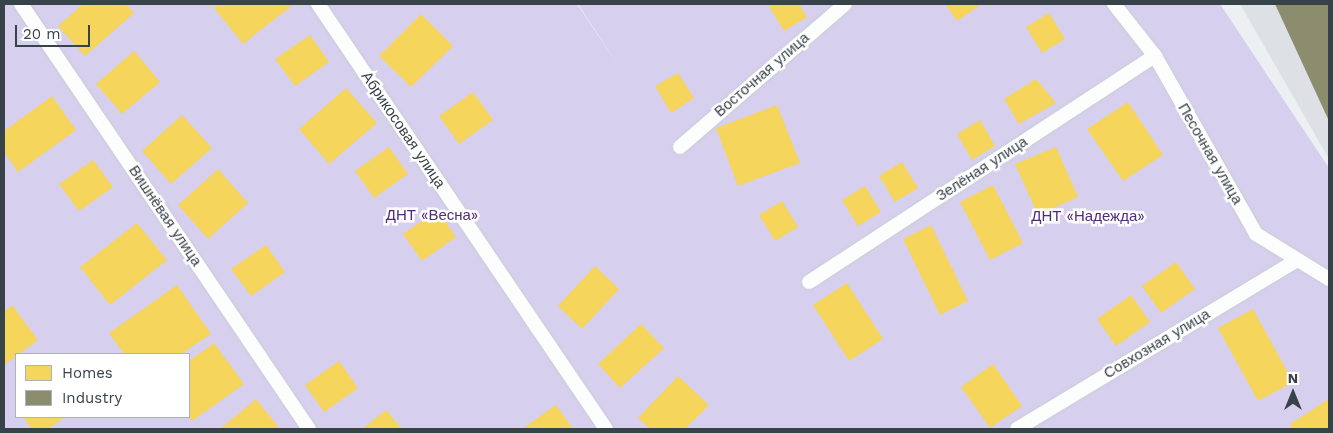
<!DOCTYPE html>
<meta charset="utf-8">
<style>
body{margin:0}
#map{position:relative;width:1333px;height:433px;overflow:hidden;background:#edf0f3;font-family:"Work Sans",sans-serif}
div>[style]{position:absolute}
.industrial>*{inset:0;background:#dde1e5}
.green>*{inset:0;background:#d6cfee}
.homes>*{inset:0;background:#f6d55c}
.industry>*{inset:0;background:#8c8c6e}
.roads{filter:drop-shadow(0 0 1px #cbced1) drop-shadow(0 0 1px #cbced1)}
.lane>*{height:14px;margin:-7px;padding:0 7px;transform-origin:7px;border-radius:7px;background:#fcfdfd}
span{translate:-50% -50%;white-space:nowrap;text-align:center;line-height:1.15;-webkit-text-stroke:5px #fff;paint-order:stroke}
.street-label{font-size:15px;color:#384249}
.park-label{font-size:15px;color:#512b7c}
.frame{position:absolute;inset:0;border:5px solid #384249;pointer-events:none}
.legend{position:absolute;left:15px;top:353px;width:175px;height:65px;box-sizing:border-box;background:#fff;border:1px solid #afb3b6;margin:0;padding:6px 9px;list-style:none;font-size:15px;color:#384249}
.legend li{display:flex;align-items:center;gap:10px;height:25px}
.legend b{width:25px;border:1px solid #afb3b6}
.north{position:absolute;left:1268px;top:368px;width:50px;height:50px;-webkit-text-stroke:4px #fff;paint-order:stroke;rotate:0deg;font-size:14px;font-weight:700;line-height:20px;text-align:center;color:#384249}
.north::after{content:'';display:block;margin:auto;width:18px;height:22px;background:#384249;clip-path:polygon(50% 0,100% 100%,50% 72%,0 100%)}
.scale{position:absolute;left:15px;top:25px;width:75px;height:22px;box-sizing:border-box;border:2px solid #384249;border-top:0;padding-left:6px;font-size:15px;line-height:18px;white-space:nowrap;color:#384249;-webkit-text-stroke:4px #fff;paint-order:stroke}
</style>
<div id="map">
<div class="industrial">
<i style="clip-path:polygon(1240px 4px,1329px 4px,1329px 159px)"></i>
</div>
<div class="green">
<i style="clip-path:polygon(evenodd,4px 4px,577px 4px,622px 71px,578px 4px,1220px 4px,1329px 168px,1329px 429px,4px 429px,4px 4px,16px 354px,189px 354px,189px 417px,16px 417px,16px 354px)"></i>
</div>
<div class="homes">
<i style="clip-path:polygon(83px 4px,126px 4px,134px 13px,85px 56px,58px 26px)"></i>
<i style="clip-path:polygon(219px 4px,294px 4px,243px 44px,214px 8px)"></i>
<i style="clip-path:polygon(771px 4px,799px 4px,807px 17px,784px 31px,768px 5px)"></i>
<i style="clip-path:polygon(945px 4px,982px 4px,957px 21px)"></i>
<i style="clip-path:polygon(1049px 13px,1065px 39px,1042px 53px,1026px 27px)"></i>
<i style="clip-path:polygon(421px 14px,453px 46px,411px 87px,379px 56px)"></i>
<i style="clip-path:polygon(310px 35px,329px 62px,295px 86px,275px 59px)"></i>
<i style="clip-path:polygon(134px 51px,160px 82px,122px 114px,96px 84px)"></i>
<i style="clip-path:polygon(678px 73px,694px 98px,671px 113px,655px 86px)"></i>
<i style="clip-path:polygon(1036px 79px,1056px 103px,1019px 124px,1004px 99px)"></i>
<i style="clip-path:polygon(346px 88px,377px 123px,329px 164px,299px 129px)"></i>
<i style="clip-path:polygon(473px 92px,493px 120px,459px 144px,439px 116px)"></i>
<i style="clip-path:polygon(52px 96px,76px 130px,18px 172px,4px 152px,4px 131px)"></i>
<i style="clip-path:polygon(1128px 102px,1163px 155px,1123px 181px,1087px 129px)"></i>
<i style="clip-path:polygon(777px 105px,800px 163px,738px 186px,716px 128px)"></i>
<i style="clip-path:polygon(182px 115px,212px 148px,171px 184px,142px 151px)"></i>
<i style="clip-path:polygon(980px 120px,995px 146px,972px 160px,957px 134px)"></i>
<i style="clip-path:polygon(389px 147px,408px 174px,374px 198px,355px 171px)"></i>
<i style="clip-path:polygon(1056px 147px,1078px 197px,1038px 215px,1015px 164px)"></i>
<i style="clip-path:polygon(93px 160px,113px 187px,79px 211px,59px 184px)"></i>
<i style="clip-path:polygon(902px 162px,918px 188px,895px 202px,879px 176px)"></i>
<i style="clip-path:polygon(218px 169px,248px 203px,208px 239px,178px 205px)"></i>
<i style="clip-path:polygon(993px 185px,1023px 243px,990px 260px,960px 202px)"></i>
<i style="clip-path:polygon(865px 186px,881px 212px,858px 226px,842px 200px)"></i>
<i style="clip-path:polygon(782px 201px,798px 227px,775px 241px,759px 215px)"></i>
<i style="clip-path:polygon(437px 210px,456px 237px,422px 261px,403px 234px)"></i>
<i style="clip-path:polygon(137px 223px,167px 260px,110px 305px,80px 267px)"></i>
<i style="clip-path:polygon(931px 225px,968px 301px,940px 315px,903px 239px)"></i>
<i style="clip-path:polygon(266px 245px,285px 272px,251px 296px,231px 269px)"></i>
<i style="clip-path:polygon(1176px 262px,1195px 289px,1161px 313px,1142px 286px)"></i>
<i style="clip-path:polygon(595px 266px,619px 289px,582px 329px,558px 306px)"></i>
<i style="clip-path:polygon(847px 283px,883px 339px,849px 361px,813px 305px)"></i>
<i style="clip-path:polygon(177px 285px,211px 334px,181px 354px,124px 354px,109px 333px)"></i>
<i style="clip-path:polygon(1131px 295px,1150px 322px,1116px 346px,1097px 319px)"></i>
<i style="clip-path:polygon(12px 305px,38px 340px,4px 365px,4px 312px)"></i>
<i style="clip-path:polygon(1253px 309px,1293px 382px,1258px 401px,1218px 328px)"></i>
<i style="clip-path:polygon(641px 324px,664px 348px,620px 388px,598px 364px)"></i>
<i style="clip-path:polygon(214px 343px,244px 384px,192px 421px,189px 417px,189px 361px)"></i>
<i style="clip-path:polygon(339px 361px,358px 388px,324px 412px,305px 385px)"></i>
<i style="clip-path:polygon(993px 364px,1022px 406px,990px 428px,961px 387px)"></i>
<i style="clip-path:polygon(678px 376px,709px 405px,685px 429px,650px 429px,638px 418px)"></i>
<i style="clip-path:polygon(256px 399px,280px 429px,220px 429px)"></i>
<i style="clip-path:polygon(1329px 399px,1329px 429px,1293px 429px,1290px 424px)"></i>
<i style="clip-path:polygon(556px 405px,573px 429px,522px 429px)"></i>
<i style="clip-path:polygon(386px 410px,402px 429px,362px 429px)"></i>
<i style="clip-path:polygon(23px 417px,65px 417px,48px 429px,32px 429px)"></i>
</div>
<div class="industry">
<i style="clip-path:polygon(1275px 4px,1329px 4px,1329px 121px)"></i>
</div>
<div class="roads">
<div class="lane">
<i style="left:21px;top:4px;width:513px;rotate:55.88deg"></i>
<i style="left:318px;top:4px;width:513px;rotate:55.88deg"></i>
<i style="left:1114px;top:4px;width:66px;rotate:51.7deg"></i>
<i style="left:1155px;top:56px;width:205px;rotate:60.4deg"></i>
<i style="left:1256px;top:234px;width:86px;rotate:31.7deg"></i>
<i style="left:680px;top:147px;width:218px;rotate:-40.9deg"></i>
<i style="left:809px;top:282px;width:413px;rotate:-33.2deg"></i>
<i style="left:1017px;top:429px;width:327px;rotate:-31.1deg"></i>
</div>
</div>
<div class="street-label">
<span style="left:762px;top:75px;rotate:-41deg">Восточная улица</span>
<span style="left:403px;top:130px;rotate:56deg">Абрикосовая улица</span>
<span style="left:1210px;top:154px;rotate:60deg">Песочная улица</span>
<span style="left:982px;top:169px;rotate:-33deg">Зелёная улица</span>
<span style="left:165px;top:216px;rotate:56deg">Вишнёвая улица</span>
<span style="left:1157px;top:344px;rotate:-31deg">Совхозная улица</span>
</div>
<div class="park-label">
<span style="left:432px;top:216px">ДНТ «Весна»</span>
<span style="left:1088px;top:217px">ДНТ «Надежда»</span>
</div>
<div class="frame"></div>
<ul class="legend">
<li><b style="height:14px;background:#f6d55c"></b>Homes</li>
<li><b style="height:14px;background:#8c8c6e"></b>Industry</li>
</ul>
<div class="north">N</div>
<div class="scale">20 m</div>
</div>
